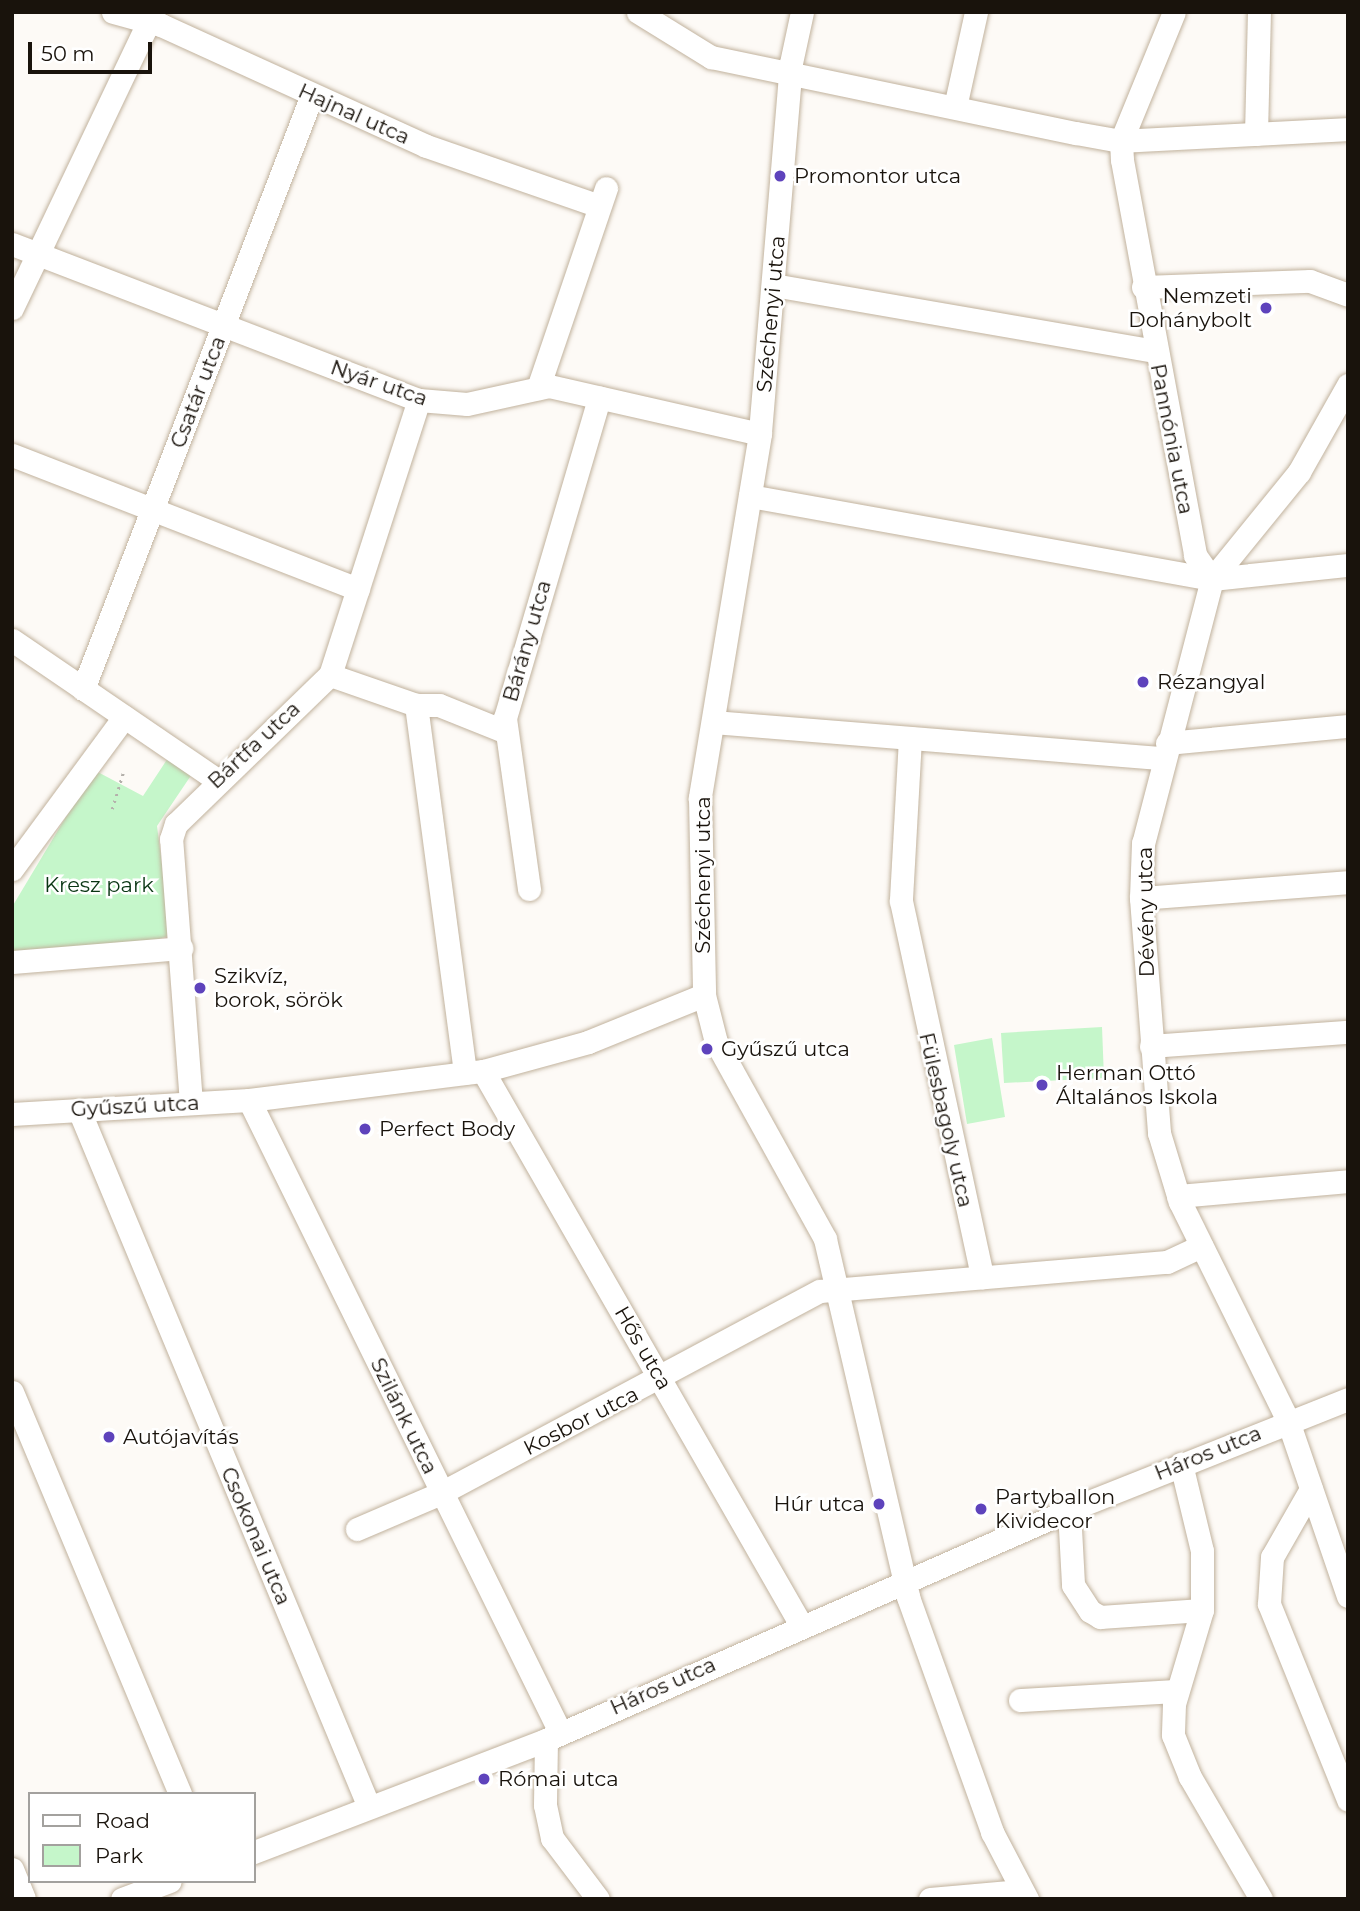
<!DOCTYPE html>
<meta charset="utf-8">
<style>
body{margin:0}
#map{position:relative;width:1360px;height:1911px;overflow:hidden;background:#fdfaf6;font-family:Montserrat,sans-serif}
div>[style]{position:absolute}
.green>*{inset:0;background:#c5f6ca}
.path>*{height:2.5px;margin-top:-1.25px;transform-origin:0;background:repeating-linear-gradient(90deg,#b4b0ab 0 2px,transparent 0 7px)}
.roads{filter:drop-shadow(0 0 2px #c1b29d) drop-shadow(0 0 2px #c1b29d)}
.minor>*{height:23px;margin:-11.5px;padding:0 11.5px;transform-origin:11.5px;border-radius:11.5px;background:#fff}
.dots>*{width:19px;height:19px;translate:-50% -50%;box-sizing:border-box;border:4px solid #fff;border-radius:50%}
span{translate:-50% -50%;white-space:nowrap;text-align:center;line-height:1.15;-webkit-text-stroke:5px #fff;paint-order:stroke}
.street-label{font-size:21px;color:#19130c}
.poi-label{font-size:21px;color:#19130c}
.left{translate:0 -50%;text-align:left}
.right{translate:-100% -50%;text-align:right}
.park-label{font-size:21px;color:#093613}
.frame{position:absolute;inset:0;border:14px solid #19130c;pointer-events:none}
.legend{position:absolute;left:28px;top:1792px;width:228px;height:91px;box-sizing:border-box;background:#fff;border:2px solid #a3a19e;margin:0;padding:9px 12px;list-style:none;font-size:21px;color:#19130c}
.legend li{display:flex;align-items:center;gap:14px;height:35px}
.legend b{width:35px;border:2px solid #a3a19e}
.scale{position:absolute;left:28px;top:42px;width:124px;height:32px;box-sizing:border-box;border:4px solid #19130c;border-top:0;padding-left:9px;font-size:21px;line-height:24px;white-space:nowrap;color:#19130c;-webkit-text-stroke:5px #fff;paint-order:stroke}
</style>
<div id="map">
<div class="green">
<i style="clip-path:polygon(168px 758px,192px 774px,157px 826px,171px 935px,128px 949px,12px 954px,12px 907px,94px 770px,143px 796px)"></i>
<i style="clip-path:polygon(1102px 1027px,1104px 1078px,1004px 1083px,1001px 1033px)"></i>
<i style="clip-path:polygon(992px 1038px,1005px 1117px,967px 1124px,954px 1045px)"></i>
</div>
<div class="path">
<i style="left:112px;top:809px;width:38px;rotate:-73deg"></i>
</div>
<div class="roads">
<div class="minor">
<i style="left:113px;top:12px;width:50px;rotate:15.2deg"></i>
<i style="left:161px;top:25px;width:291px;rotate:24.5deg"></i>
<i style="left:426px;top:146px;width:183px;rotate:19.1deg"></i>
<i style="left:638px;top:12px;width:86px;rotate:31.7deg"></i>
<i style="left:711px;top:57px;width:373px;rotate:11.8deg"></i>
<i style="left:1076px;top:133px;width:46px;rotate:10.1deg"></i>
<i style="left:1121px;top:141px;width:227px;rotate:-3deg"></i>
<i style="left:802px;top:12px;width:52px;rotate:102.2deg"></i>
<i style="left:791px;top:63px;width:372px;rotate:94.8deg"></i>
<i style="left:760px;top:434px;width:369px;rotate:99.4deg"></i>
<i style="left:700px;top:798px;width:197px;rotate:88.8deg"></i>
<i style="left:704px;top:995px;width:49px;rotate:75.7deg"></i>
<i style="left:716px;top:1042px;width:225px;rotate:61deg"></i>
<i style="left:825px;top:1239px;width:367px;rotate:76.9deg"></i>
<i style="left:908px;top:1597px;width:250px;rotate:70.3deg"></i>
<i style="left:992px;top:1832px;width:76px;rotate:62.4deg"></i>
<i style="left:1174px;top:12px;width:139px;rotate:112.3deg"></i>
<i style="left:1121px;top:141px;width:19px;rotate:87deg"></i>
<i style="left:1122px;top:160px;width:402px;rotate:79.5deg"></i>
<i style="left:1195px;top:555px;width:29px;rotate:55deg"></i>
<i style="left:955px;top:107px;width:97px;rotate:-77.5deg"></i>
<i style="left:1256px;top:134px;width:122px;rotate:-88.6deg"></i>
<i style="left:12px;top:244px;width:436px;rotate:21deg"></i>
<i style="left:419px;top:400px;width:48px;rotate:4.8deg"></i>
<i style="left:467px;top:404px;width:84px;rotate:-12.4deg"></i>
<i style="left:549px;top:386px;width:216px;rotate:12.8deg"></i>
<i style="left:773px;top:285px;width:387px;rotate:9.8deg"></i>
<i style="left:1143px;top:287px;width:167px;rotate:-2.1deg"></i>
<i style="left:1310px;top:281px;width:40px;rotate:20.2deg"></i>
<i style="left:12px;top:308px;width:328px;rotate:-64.5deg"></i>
<i style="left:1348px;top:385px;width:100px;rotate:119.4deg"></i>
<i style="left:1299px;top:472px;width:138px;rotate:129.1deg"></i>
<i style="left:1212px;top:579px;width:273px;rotate:104.6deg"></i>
<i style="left:1143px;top:843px;width:55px;rotate:92.1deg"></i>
<i style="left:1141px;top:898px;width:236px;rotate:85.6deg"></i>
<i style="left:1159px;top:1133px;width:72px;rotate:73.1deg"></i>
<i style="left:1180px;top:1202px;width:244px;rotate:63.7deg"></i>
<i style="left:1288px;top:1421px;width:185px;rotate:71.1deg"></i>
<i style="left:538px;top:388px;width:211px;rotate:-71.2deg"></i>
<i style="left:12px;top:455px;width:371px;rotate:21.2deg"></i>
<i style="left:750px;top:496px;width:469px;rotate:10.2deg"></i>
<i style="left:1212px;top:579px;width:137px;rotate:-5.9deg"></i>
<i style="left:12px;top:640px;width:247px;rotate:34.3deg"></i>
<i style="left:330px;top:675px;width:91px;rotate:19.2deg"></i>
<i style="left:416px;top:705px;width:23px"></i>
<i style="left:439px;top:705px;width:72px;rotate:21.9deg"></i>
<i style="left:83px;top:689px;width:637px;rotate:-68.92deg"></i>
<i style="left:416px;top:705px;width:371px;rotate:82.4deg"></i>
<i style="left:713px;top:722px;width:451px;rotate:4.6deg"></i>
<i style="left:910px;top:738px;width:163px;rotate:93.2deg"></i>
<i style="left:901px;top:901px;width:385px;rotate:77.8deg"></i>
<i style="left:1167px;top:743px;width:182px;rotate:-5.4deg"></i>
<i style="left:12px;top:869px;width:189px;rotate:-53.6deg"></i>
<i style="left:529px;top:889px;width:173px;rotate:-98deg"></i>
<i style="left:505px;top:718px;width:334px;rotate:-73.6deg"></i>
<i style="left:1141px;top:898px;width:208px;rotate:-4.4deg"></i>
<i style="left:12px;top:962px;width:170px;rotate:-4.7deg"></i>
<i style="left:1151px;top:1046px;width:197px;rotate:-4.1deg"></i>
<i style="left:483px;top:1071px;width:639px;rotate:60.14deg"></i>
<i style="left:249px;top:1100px;width:704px;rotate:63.8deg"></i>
<i style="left:191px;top:1103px;width:265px;rotate:-94.3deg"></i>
<i style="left:171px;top:839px;width:16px;rotate:-72deg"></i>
<i style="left:176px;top:824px;width:214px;rotate:-44.1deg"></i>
<i style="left:330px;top:675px;width:289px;rotate:-72.1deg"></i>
<i style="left:79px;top:1110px;width:755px;rotate:67.41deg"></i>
<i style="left:12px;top:1114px;width:237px;rotate:-3.4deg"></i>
<i style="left:249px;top:1100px;width:236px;rotate:-7.1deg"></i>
<i style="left:483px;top:1071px;width:109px;rotate:-15.4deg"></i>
<i style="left:588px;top:1042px;width:125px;rotate:-22.1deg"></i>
<i style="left:1178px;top:1196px;width:171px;rotate:-5deg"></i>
<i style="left:12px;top:1392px;width:436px;rotate:67.3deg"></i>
<i style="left:1181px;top:1464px;width:89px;rotate:76.4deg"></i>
<i style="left:1202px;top:1551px;width:59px;rotate:90deg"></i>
<i style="left:1202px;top:1610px;width:98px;rotate:106.6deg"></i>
<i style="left:1174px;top:1704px;width:31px;rotate:92deg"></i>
<i style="left:1173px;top:1735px;width:45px;rotate:68deg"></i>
<i style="left:1190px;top:1777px;width:141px;rotate:59.8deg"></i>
<i style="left:1311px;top:1489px;width:78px;rotate:119.8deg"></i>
<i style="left:1272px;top:1557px;width:47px;rotate:93.7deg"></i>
<i style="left:1269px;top:1604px;width:211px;rotate:68deg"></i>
<i style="left:1069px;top:1510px;width:75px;rotate:86.9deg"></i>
<i style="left:1073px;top:1585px;width:31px;rotate:57deg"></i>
<i style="left:1090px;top:1611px;width:12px;rotate:31deg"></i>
<i style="left:1100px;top:1617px;width:102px;rotate:-3.9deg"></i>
<i style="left:357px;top:1529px;width:91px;rotate:-23.2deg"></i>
<i style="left:441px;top:1493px;width:429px;rotate:-28.1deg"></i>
<i style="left:820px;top:1291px;width:348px;rotate:-4.8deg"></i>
<i style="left:1167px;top:1262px;width:38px;rotate:-25deg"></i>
<i style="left:1020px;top:1700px;width:157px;rotate:-3.3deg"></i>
<i style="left:546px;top:1740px;width:65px;rotate:90.9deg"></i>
<i style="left:545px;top:1805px;width:34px;rotate:78deg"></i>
<i style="left:552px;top:1838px;width:76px;rotate:53deg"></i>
<i style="left:254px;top:1852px;width:313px;rotate:-21deg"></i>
<i style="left:546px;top:1740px;width:571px;rotate:-23.74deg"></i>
<i style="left:1069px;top:1510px;width:300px;rotate:-21.7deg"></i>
<i style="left:12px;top:1869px;width:32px;rotate:68deg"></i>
<i style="left:122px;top:1899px;width:51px;rotate:-20.6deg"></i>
<i style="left:930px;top:1899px;width:91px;rotate:-5deg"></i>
</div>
</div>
<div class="dots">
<i style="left:780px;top:176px;background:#5e43bc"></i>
<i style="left:1266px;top:308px;background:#5e43bc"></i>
<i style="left:1143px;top:682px;background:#5e43bc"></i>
<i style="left:200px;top:988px;background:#5e43bc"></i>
<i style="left:707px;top:1049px;background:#5e43bc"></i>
<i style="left:1042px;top:1085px;background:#5e43bc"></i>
<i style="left:365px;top:1129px;background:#5e43bc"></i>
<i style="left:109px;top:1437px;background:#5e43bc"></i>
<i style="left:879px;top:1504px;background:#5e43bc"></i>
<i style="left:981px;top:1509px;background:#5e43bc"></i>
<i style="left:484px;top:1779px;background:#5e43bc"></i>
</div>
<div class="street-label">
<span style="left:354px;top:114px;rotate:24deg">Hajnal utca</span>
<span style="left:771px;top:314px;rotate:-85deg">Széchenyi utca</span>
<span style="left:379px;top:383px;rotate:19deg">Nyár utca</span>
<span style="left:198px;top:392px;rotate:-69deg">Csatár utca</span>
<span style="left:1172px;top:439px;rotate:79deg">Pannónia utca</span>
<span style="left:527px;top:641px;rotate:-74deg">Bárány utca</span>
<span style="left:254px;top:745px;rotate:-43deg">Bártfa utca</span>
<span style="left:703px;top:875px;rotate:-90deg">Széchenyi utca</span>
<span style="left:1146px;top:912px;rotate:-91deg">Dévény utca</span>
<span style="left:135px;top:1106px;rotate:-3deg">Gyűszű utca</span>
<span style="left:946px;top:1120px;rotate:77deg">Fülesbagoly utca</span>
<span style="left:643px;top:1348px;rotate:60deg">Hős utca</span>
<span style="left:404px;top:1416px;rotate:64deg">Szilánk utca</span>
<span style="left:581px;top:1421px;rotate:-27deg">Kosbor utca</span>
<span style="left:1208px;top:1453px;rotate:-22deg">Háros utca</span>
<span style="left:256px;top:1536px;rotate:67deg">Csokonai utca</span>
<span style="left:663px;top:1686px;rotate:-24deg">Háros utca</span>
</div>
<div class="poi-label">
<span class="left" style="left:794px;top:176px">Promontor utca</span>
<span class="right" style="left:1252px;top:308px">Nemzeti<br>Dohánybolt</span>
<span class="left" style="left:1157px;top:682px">Rézangyal</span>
<span class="left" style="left:214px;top:988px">Szikvíz,<br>borok, sörök</span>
<span class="left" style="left:721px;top:1049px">Gyűszű utca</span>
<span class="left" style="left:1056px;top:1085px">Herman Ottó<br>Általános Iskola</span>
<span class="left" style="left:379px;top:1129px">Perfect Body</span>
<span class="left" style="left:123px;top:1437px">Autójavítás</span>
<span class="left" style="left:995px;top:1509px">Partyballon<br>Kividecor</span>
<span class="right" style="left:865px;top:1504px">Húr utca</span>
<span class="left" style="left:498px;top:1779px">Római utca</span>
</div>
<div class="park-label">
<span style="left:99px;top:885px">Kresz park</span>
</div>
<div class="frame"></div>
<ul class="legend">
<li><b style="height:9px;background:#fff"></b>Road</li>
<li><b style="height:19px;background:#c5f6ca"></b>Park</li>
</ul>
<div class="scale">50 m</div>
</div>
